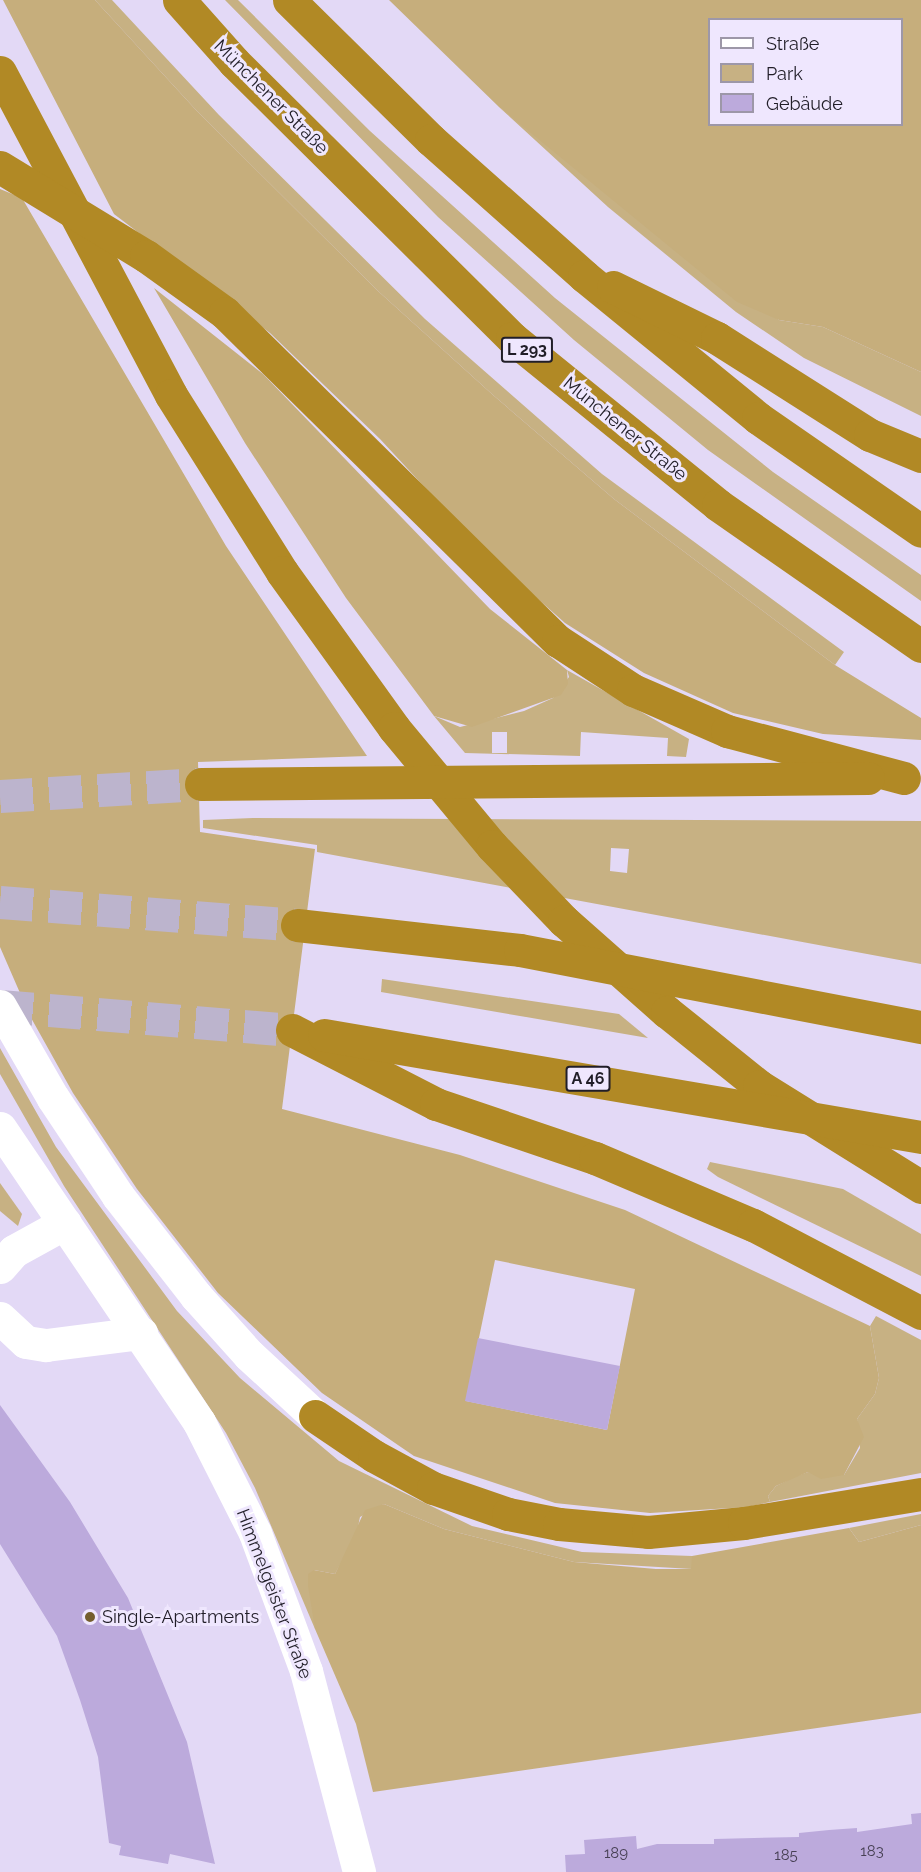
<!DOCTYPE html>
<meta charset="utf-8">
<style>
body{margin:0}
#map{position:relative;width:921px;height:1872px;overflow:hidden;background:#e3d9f6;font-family:Raleway,sans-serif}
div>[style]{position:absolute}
.green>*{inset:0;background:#c7b183}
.forest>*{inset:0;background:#c6ae7c}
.building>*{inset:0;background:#bcaadc}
.highway-tunnel>*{height:33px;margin-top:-16.5px;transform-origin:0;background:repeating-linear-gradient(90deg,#bcb4cd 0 33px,transparent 0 49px)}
.minor>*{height:33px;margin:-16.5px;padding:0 16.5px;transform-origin:16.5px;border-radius:16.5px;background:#fff}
.highway>*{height:33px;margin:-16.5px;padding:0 16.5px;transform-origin:16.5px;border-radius:16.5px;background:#b18925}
.dots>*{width:16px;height:16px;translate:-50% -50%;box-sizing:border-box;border:3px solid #efe7fe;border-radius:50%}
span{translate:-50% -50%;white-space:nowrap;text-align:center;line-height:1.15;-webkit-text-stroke:6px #efe7fe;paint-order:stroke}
.number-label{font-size:15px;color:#484155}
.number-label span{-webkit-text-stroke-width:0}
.shield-label span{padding:2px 4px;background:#efe7fe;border:2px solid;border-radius:4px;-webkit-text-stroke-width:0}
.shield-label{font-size:16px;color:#211e28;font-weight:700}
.street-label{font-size:18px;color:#211e28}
.poi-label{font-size:18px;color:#211e28}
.left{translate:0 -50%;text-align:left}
.legend{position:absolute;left:708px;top:18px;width:195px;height:108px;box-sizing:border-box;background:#efe7fe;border:2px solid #9d97a8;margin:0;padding:8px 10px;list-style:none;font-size:18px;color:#211e28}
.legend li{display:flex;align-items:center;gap:12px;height:30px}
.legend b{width:30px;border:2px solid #9d97a8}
</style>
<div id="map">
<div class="green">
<i style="clip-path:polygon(95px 0,112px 0,219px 115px,425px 319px,602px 474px,844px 652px,835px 665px,614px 499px,493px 395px,378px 291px,196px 110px)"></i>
<i style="clip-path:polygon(225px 0,238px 0,370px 131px,555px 298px,773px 472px,921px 575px,921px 601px,708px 450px,574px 340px,438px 217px)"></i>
<i style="clip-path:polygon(499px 107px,779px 320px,823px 327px,921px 372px,921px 416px,804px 358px,736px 312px,608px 207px)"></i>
<i style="clip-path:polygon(evenodd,567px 670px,689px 739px,686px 757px,667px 756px,668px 738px,581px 732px,580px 756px,465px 753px,434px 716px,460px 727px,524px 711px,553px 698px,569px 677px,567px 670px,492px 732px,507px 732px,507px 753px,492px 753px,492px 732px)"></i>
<i style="clip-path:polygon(evenodd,253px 818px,921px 821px,921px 964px,317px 852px,317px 845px,203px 828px,203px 820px,253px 818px,611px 848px,629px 849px,627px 873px,610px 871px,611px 848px)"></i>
<i style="clip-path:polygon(382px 979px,619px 1014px,648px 1038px,381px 992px)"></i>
<i style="clip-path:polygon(0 1048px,56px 1147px,177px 1311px,240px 1378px,339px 1461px,472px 1526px,582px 1552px,692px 1556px,692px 1569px,574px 1562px,444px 1529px,384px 1504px,360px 1517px,357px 1532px,335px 1574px,314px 1570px,315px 1629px,255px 1488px,226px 1433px,64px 1186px,0 1074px)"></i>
<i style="clip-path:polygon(710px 1162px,843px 1189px,921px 1234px,921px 1276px,718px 1177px,707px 1169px)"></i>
<i style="clip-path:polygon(0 1183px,22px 1214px,18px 1226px,0 1211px)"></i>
<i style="clip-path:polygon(876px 1316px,921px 1340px,921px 1473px,770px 1502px,768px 1496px,776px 1486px,794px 1477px,808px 1472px,844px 1475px,860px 1448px,857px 1419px,875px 1394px,879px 1378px,870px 1326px)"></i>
<i style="clip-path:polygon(921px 1514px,921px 1525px,859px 1542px,849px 1528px)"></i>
</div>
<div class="forest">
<i style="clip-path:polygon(3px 0,95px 0,196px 110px,378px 291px,493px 395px,614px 499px,835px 665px,921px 718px,921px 740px,823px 734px,733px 713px,644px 673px,565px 623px,483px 550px,380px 439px,270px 333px,114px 214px)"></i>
<i style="clip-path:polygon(evenodd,389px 0,921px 0,921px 372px,823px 327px,779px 320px,737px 302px,499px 107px,389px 0,710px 20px,902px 20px,902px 124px,710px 124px,710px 20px)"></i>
<i style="clip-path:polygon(evenodd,0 189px,22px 198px,226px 546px,367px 756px,198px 762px,200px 832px,315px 849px,282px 1109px,460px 1155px,625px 1210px,870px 1326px,879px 1378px,875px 1394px,857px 1419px,864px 1437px,844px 1475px,821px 1479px,808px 1472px,776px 1486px,768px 1496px,770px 1502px,747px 1507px,650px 1513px,555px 1503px,414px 1456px,322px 1393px,218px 1293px,137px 1189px,73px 1093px,30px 1016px,0 947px,0 189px,495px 1260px,635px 1289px,607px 1430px,466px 1401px,495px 1260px)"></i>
<i style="clip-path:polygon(154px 288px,263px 374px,490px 609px,567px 670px,568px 684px,561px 695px,472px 727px,434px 716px,346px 598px,245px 443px)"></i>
<i style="clip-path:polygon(384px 1504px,444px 1529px,574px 1562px,656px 1569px,691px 1569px,692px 1556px,849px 1528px,859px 1542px,921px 1525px,921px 1713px,373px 1792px,356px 1724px,315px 1629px,308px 1586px,308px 1574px,314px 1570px,335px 1574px,365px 1510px)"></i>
</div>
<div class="building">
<i style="clip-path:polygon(478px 1338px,620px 1366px,607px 1430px,465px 1401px)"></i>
<i style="clip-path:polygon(0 1405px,70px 1502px,128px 1598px,187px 1742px,215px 1864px,170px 1854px,168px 1864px,119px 1855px,121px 1846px,109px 1843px,98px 1757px,80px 1700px,57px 1636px,0 1544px)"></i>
<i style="clip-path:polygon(921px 1813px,921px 1872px,566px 1872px,565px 1855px,585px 1854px,584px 1840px,636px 1836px,637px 1849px,657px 1844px,714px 1844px,714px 1839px,799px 1837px,799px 1833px,829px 1830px,857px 1828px,857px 1832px,912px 1824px,911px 1814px)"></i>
</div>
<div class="highway-tunnel">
<i style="left:0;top:796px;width:201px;rotate:-3.4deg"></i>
<i style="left:0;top:902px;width:298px;rotate:4.4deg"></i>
<i style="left:0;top:1006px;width:293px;rotate:4.7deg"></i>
</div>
<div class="minor">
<i style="left:0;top:1006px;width:106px;rotate:60.1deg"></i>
<i style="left:53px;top:1098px;width:118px;rotate:56.4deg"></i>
<i style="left:118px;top:1196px;width:127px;rotate:52deg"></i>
<i style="left:196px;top:1296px;width:79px;rotate:48.1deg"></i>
<i style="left:249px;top:1355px;width:90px;rotate:42.7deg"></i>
<i style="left:0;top:1128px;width:355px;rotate:55.9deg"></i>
<i style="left:199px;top:1422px;width:124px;rotate:63.2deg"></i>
<i style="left:255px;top:1533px;width:147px;rotate:69.7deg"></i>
<i style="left:306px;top:1671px;width:208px;rotate:75.2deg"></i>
<i style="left:0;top:1267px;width:21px;rotate:-49deg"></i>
<i style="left:14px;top:1251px;width:58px;rotate:-28.8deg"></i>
<i style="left:0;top:1318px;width:35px;rotate:43deg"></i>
<i style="left:26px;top:1342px;width:20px;rotate:9deg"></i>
<i style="left:46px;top:1345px;width:96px;rotate:-7.2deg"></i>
</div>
<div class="highway">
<i style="left:179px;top:0;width:83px;rotate:48.4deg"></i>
<i style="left:234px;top:62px;width:392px;rotate:44.8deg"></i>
<i style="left:512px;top:338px;width:265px;rotate:39deg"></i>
<i style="left:718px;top:505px;width:247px;rotate:34.8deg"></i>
<i style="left:289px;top:0;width:199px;rotate:44.6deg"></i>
<i style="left:431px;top:140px;width:205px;rotate:41.6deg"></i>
<i style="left:584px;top:276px;width:225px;rotate:39.2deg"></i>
<i style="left:758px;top:418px;width:198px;rotate:34.7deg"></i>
<i style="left:0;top:72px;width:365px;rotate:62.1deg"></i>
<i style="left:171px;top:395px;width:209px;rotate:57.9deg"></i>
<i style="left:282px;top:572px;width:192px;rotate:54.3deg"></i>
<i style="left:394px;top:728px;width:153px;rotate:50.3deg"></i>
<i style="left:492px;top:846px;width:104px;rotate:46.2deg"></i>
<i style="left:564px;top:921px;width:137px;rotate:41.5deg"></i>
<i style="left:667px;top:1012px;width:118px;rotate:38.8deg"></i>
<i style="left:759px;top:1086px;width:191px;rotate:31.9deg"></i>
<i style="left:0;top:167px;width:171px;rotate:31.4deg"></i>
<i style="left:146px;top:256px;width:97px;rotate:35.8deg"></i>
<i style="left:225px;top:313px;width:467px;rotate:44.6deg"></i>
<i style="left:558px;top:641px;width:90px;rotate:33.2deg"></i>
<i style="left:633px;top:690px;width:103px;rotate:23.6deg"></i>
<i style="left:727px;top:731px;width:183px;rotate:14.9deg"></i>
<i style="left:613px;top:287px;width:116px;rotate:26.1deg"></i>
<i style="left:717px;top:338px;width:181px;rotate:32.4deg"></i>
<i style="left:870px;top:435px;width:55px;rotate:22.4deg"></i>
<i style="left:201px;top:784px;width:667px;rotate:-0.52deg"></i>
<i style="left:297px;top:925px;width:224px;rotate:6.4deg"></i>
<i style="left:520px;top:950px;width:408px;rotate:10.9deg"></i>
<i style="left:292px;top:1030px;width:162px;rotate:27.2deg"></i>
<i style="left:436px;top:1104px;width:168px;rotate:18.8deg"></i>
<i style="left:595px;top:1158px;width:172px;rotate:23deg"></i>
<i style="left:753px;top:1225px;width:190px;rotate:27.6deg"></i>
<i style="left:324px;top:1035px;width:606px;rotate:9.7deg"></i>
<i style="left:315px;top:1416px;width:71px;rotate:34.1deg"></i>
<i style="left:374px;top:1456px;width:67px;rotate:28.5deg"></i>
<i style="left:433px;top:1488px;width:79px;rotate:19.1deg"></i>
<i style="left:508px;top:1514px;width:52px;rotate:11.1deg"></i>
<i style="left:559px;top:1524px;width:89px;rotate:5.1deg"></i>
<i style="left:648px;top:1532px;width:96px;rotate:-5.4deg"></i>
<i style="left:744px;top:1523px;width:179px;rotate:-9.3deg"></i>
</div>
<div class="dots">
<i style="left:90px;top:1617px;background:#745e2e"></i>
</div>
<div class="number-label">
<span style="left:872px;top:1852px">183</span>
<span style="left:616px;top:1854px">189</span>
<span style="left:786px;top:1856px">185</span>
</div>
<div class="shield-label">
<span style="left:527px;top:350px">L 293</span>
<span style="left:588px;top:1079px">A 46</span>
</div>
<div class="street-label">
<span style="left:271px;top:97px;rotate:45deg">Münchener Straße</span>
<span style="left:625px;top:429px;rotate:39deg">Münchener Straße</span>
<span style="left:274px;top:1594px;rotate:69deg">Himmelgeister Straße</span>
</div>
<div class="poi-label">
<span class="left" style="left:102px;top:1617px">Single-Apartments</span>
</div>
<ul class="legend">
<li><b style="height:8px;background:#fff"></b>Straße</li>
<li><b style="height:16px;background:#c7b183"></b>Park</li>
<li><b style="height:16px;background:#bcaadc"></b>Gebäude</li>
</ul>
</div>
